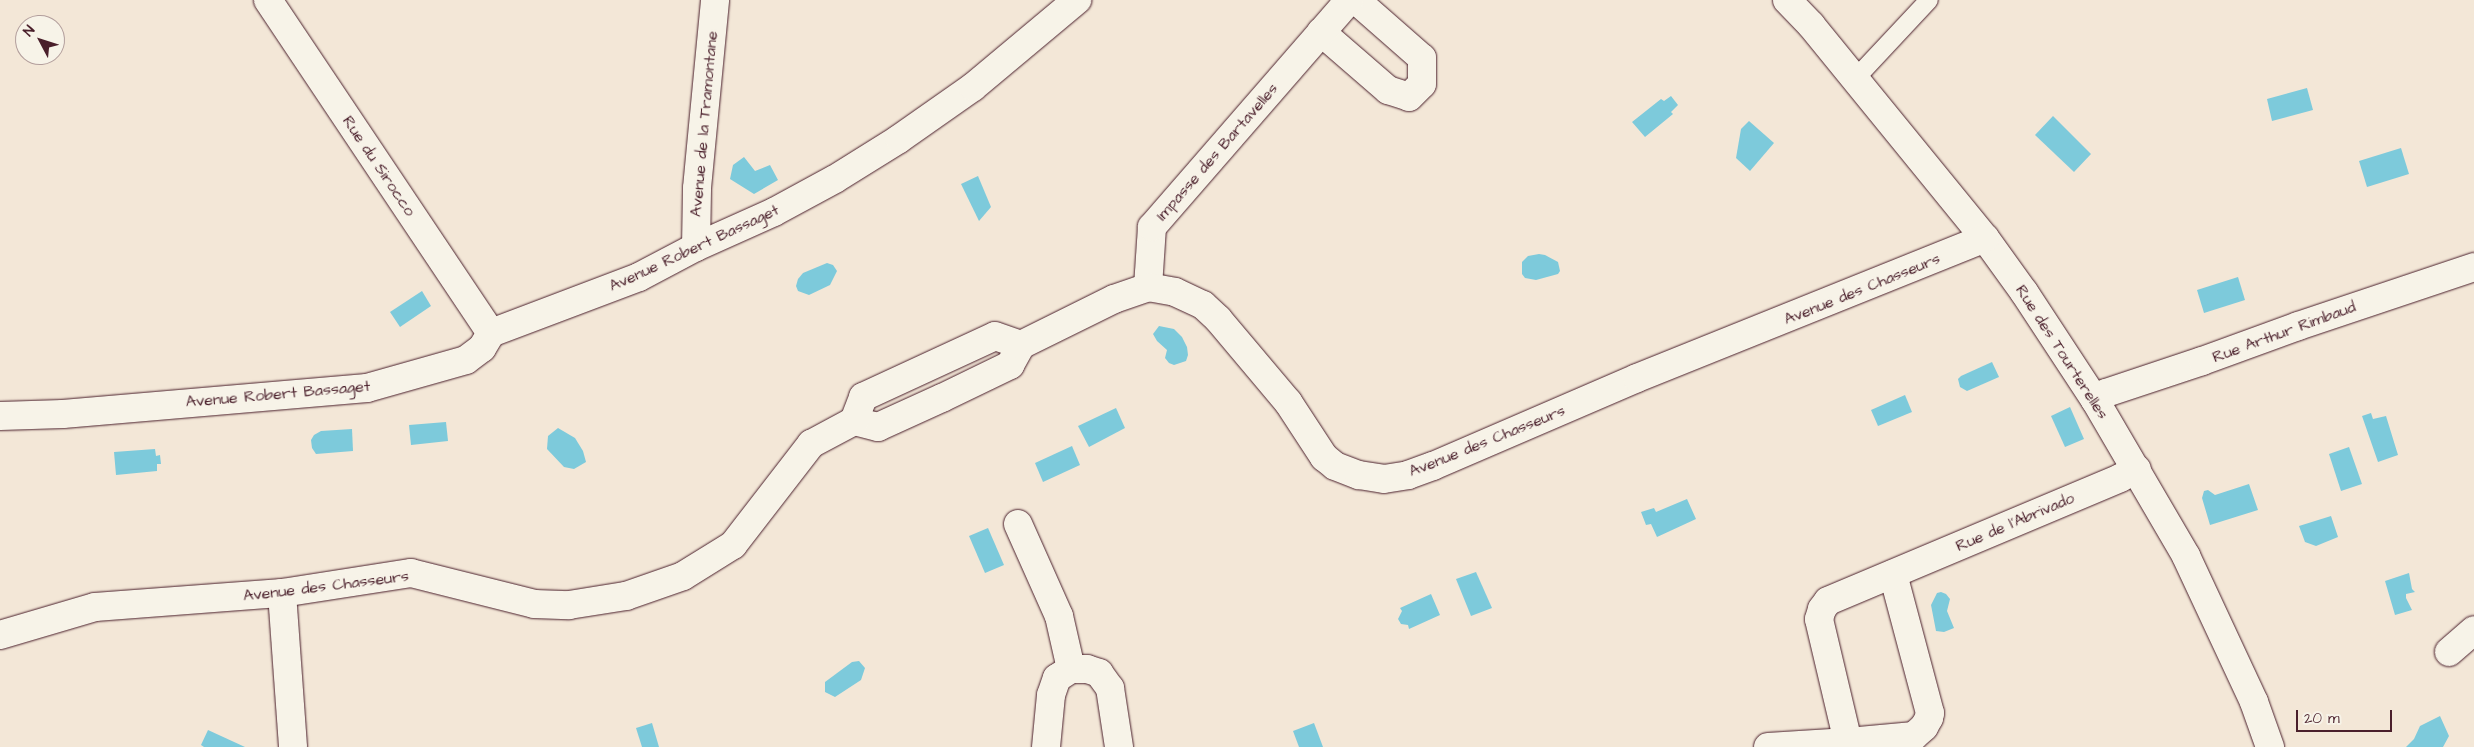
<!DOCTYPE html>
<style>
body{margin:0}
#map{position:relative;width:2474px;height:747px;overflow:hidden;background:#f3e7d7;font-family:"Architects Daughter",sans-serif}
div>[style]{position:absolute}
.water>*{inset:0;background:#7dcadb}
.roads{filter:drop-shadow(0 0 1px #4a1f2b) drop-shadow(0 0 1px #4a1f2b)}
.lane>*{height:18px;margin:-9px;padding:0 9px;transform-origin:9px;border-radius:9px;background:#f7f3e8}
.street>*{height:28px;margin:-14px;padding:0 14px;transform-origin:14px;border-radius:14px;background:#f7f3e8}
span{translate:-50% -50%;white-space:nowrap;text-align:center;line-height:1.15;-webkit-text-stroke:4px #f7f3e8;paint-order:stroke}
.street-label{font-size:16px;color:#4a1f2b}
.north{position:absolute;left:15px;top:15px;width:50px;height:50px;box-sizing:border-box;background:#f7f3e8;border:1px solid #b29e9c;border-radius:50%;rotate:310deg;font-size:14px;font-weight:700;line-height:20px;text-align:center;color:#4a1f2b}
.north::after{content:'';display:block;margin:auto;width:18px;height:22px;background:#4a1f2b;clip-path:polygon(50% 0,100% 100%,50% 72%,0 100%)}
.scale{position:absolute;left:2296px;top:710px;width:96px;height:22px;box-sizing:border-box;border:2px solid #4a1f2b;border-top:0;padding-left:6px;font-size:15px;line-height:18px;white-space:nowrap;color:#4a1f2b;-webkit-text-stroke:4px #f7f3e8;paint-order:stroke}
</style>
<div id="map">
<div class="water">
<i style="clip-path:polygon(2307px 88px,2313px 110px,2272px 121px,2267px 99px)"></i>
<i style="clip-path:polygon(1671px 96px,1678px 105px,1671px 112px,1673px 114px,1645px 137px,1632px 122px,1661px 99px,1664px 101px)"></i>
<i style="clip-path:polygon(2053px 116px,2091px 154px,2074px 172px,2035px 135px)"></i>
<i style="clip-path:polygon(1749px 121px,1774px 143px,1750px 171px,1736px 158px,1741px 129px)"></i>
<i style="clip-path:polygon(2401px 148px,2409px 174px,2367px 187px,2359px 161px)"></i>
<i style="clip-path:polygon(744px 157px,755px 171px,770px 165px,778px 180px,754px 194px,730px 179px,733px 165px)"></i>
<i style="clip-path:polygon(978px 176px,991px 207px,979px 221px,961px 184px)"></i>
<i style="clip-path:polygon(1539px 254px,1545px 255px,1558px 262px,1560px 271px,1558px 274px,1536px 280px,1525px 278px,1522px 274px,1522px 262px,1528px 256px)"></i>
<i style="clip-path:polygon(827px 263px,833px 265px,837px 271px,830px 285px,809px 295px,798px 291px,796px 286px,798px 279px,803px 273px)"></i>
<i style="clip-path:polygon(2238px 277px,2245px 300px,2204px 313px,2197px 290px)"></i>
<i style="clip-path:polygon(422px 291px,431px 306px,400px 327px,390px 312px)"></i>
<i style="clip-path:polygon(1159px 326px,1174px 329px,1182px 337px,1187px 347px,1188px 355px,1186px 361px,1174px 365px,1169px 363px,1165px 358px,1167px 350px,1157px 341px,1153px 334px)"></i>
<i style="clip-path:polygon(1992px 362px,1999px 377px,1967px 391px,1960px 387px,1958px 379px,1961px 376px)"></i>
<i style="clip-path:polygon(1905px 395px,1912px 412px,1878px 426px,1871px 410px)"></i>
<i style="clip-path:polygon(2070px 407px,2084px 439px,2065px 447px,2051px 416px)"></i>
<i style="clip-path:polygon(1116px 408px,1125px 428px,1089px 447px,1078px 426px)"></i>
<i style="clip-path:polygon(2371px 413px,2373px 419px,2386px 416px,2398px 455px,2378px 462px,2362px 416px)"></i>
<i style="clip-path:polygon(446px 422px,448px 441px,411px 445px,409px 425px)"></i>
<i style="clip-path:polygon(558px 428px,575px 438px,583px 451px,586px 462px,574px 469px,564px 467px,547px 449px,548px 436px)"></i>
<i style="clip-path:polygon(352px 429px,353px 451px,316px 454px,312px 448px,311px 440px,314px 435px,321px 431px)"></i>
<i style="clip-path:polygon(1072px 446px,1080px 465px,1043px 482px,1035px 463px)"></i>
<i style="clip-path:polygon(2349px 447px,2362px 484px,2341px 491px,2329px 454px)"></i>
<i style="clip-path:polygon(155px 449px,156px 456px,160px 455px,161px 464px,157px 464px,157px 471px,116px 475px,114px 452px)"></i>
<i style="clip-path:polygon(2249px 484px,2258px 510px,2210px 525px,2202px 498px,2204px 491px,2208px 490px,2215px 495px)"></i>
<i style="clip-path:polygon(1687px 499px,1696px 519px,1657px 537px,1651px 524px,1646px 525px,1641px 512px,1654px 508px,1656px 512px)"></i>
<i style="clip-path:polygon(2331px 516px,2338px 537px,2316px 546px,2305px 542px,2299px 526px)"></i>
<i style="clip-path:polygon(988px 528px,1004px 565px,985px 573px,969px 536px)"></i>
<i style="clip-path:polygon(1476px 572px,1492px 608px,1471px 616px,1456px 579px)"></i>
<i style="clip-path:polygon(2409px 573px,2412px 589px,2415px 592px,2406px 594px,2406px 598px,2412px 610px,2395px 615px,2385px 581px)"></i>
<i style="clip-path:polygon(1941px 592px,1946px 594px,1950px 599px,1947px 611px,1954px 628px,1944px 632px,1936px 631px,1931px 605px,1937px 593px)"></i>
<i style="clip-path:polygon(1431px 594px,1440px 615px,1409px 629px,1408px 625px,1401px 624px,1398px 619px,1402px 611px,1400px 608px)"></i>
<i style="clip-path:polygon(859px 661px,865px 668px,861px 680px,835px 697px,825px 692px,825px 682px,852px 662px)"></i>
<i style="clip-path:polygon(2440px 716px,2449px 736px,2443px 747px,2406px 747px,2414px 739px,2420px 726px)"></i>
<i style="clip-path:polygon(652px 723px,659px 747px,642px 747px,636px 728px)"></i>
<i style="clip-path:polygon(1314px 723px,1323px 747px,1299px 747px,1293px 731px)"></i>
<i style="clip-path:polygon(208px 730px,245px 747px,204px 747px,201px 745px)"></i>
</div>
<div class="roads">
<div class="lane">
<i style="left:1855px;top:79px;width:108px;rotate:-46.9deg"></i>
</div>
<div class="street">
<i style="left:268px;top:0;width:401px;rotate:56.2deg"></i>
<i style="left:1787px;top:0;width:35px;rotate:46deg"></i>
<i style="left:1811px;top:25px;width:275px;rotate:50.8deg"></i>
<i style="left:1985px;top:238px;width:67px;rotate:54.2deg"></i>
<i style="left:2024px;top:292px;width:129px;rotate:56.7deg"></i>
<i style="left:2095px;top:400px;width:181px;rotate:59.7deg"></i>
<i style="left:2186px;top:556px;width:161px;rotate:65deg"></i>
<i style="left:2254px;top:702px;width:48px;rotate:70.4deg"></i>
<i style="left:1321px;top:32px;width:89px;rotate:40.9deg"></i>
<i style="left:1388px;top:90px;width:22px;rotate:18deg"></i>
<i style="left:1409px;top:97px;width:18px;rotate:-45deg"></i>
<i style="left:1422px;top:84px;width:26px;rotate:-90deg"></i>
<i style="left:1422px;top:58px;width:88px;rotate:-138.7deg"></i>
<i style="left:696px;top:247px;width:59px;rotate:-89deg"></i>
<i style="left:697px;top:188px;width:189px;rotate:-84.5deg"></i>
<i style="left:1148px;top:287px;width:60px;rotate:-86.2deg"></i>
<i style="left:1152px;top:227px;width:301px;rotate:-49deg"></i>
<i style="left:2095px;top:400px;width:13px;rotate:-32deg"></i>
<i style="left:2106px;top:393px;width:101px;rotate:-18.4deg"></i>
<i style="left:2202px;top:361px;width:102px;rotate:-20deg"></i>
<i style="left:2298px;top:326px;width:186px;rotate:-18.5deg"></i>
<i style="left:0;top:416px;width:63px;rotate:-1.8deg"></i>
<i style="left:63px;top:414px;width:305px;rotate:-4.9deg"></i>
<i style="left:367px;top:388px;width:103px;rotate:-15.8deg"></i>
<i style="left:466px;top:360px;width:20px;rotate:-37deg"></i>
<i style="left:482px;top:348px;width:17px;rotate:-59deg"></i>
<i style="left:491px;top:333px;width:158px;rotate:-20.7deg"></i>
<i style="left:639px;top:277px;width:64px;rotate:-27.8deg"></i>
<i style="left:696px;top:247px;width:85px;rotate:-24.2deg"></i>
<i style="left:774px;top:212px;width:69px;rotate:-28.4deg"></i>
<i style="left:835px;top:179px;width:75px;rotate:-32deg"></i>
<i style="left:899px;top:139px;width:90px;rotate:-35.1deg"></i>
<i style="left:973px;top:87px;width:136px;rotate:-39.9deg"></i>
<i style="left:854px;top:421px;width:25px;rotate:14deg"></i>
<i style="left:878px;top:427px;width:70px;rotate:-24.4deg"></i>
<i style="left:942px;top:398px;width:76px;rotate:-25.9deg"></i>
<i style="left:1010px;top:365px;width:23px;rotate:-61deg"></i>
<i style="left:1021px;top:345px;width:104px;rotate:-26.3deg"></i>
<i style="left:1114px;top:299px;width:36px;rotate:-19deg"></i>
<i style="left:1148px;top:287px;width:27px;rotate:10deg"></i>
<i style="left:1175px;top:292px;width:31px;rotate:25deg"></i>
<i style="left:1203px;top:305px;width:21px;rotate:43deg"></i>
<i style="left:1218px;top:319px;width:109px;rotate:49.9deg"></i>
<i style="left:1288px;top:402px;width:66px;rotate:56.8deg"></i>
<i style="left:1324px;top:457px;width:14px;rotate:39deg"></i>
<i style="left:1335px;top:466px;width:26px;rotate:21deg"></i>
<i style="left:1359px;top:475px;width:25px;rotate:9deg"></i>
<i style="left:1384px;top:479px;width:24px;rotate:-9deg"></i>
<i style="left:1408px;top:475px;width:27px;rotate:-20deg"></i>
<i style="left:1433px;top:466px;width:222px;rotate:-23.3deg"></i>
<i style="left:1637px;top:378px;width:375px;rotate:-21.9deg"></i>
<i style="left:1018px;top:524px;width:101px;rotate:66deg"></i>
<i style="left:1059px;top:616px;width:54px;rotate:77.2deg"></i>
<i style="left:1893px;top:574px;width:144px;rotate:75.1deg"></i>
<i style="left:1930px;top:713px;width:5px;rotate:101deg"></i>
<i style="left:1929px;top:718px;width:10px;rotate:119deg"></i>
<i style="left:1924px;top:727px;width:13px;rotate:138deg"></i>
<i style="left:1914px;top:736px;width:66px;rotate:174.8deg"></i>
<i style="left:1848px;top:742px;width:126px;rotate:-103.3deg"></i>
<i style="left:1819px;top:619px;width:10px;rotate:-73deg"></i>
<i style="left:1822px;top:609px;width:10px;rotate:-53deg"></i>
<i style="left:1828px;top:601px;width:317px;rotate:-22.8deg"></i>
<i style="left:2120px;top:478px;width:19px;rotate:-28deg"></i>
<i style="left:282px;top:593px;width:154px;rotate:85.9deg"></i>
<i style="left:0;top:635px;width:99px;rotate:-16.4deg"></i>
<i style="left:95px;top:607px;width:188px;rotate:-4.3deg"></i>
<i style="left:282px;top:593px;width:131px;rotate:-8.8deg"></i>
<i style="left:411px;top:573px;width:127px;rotate:14.1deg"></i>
<i style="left:534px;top:604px;width:35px;rotate:2deg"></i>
<i style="left:569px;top:605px;width:58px;rotate:-9deg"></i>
<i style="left:626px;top:596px;width:60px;rotate:-19.3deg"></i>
<i style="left:683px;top:576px;width:59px;rotate:-31.8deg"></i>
<i style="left:733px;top:545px;width:128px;rotate:-52.3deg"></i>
<i style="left:811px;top:444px;width:49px;rotate:-28.1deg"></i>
<i style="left:854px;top:421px;width:26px;rotate:-69deg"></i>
<i style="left:863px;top:397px;width:145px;rotate:-24.8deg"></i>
<i style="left:995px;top:336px;width:28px;rotate:19deg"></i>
<i style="left:2449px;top:652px;width:33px;rotate:-41deg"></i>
<i style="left:1046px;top:747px;width:52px;rotate:-84.5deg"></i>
<i style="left:1051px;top:695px;width:18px;rotate:-71deg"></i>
<i style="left:1057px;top:678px;width:17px;rotate:-33deg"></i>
<i style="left:1071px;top:669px;width:16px"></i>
<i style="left:1087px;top:669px;width:13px;rotate:18deg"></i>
<i style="left:1099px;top:673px;width:19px;rotate:54deg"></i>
<i style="left:1110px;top:688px;width:60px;rotate:81.3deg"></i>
<i style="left:1768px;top:747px;width:80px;rotate:-3.6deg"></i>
</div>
</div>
<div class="street-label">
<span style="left:704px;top:124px;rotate:-85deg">Avenue de la Tramontane</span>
<span style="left:1217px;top:152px;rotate:-49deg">Impasse des Bartavelles</span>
<span style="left:379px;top:166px;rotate:56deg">Rue du Sirocco</span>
<span style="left:694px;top:248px;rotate:-25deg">Avenue Robert Bassaget</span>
<span style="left:1862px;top:289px;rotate:-22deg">Avenue des Chasseurs</span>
<span style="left:2284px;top:332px;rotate:-20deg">Rue Arthur Rimbaud</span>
<span style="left:2062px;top:352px;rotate:57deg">Rue des Tourterelles</span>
<span style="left:278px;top:394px;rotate:-5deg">Avenue Robert Bassaget</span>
<span style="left:1487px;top:441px;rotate:-22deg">Avenue des Chasseurs</span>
<span style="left:2015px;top:522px;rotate:-23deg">Rue de l'Abrivado</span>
<span style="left:326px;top:586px;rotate:-7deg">Avenue des Chasseurs</span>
</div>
<div class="north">N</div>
<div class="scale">20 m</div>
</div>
